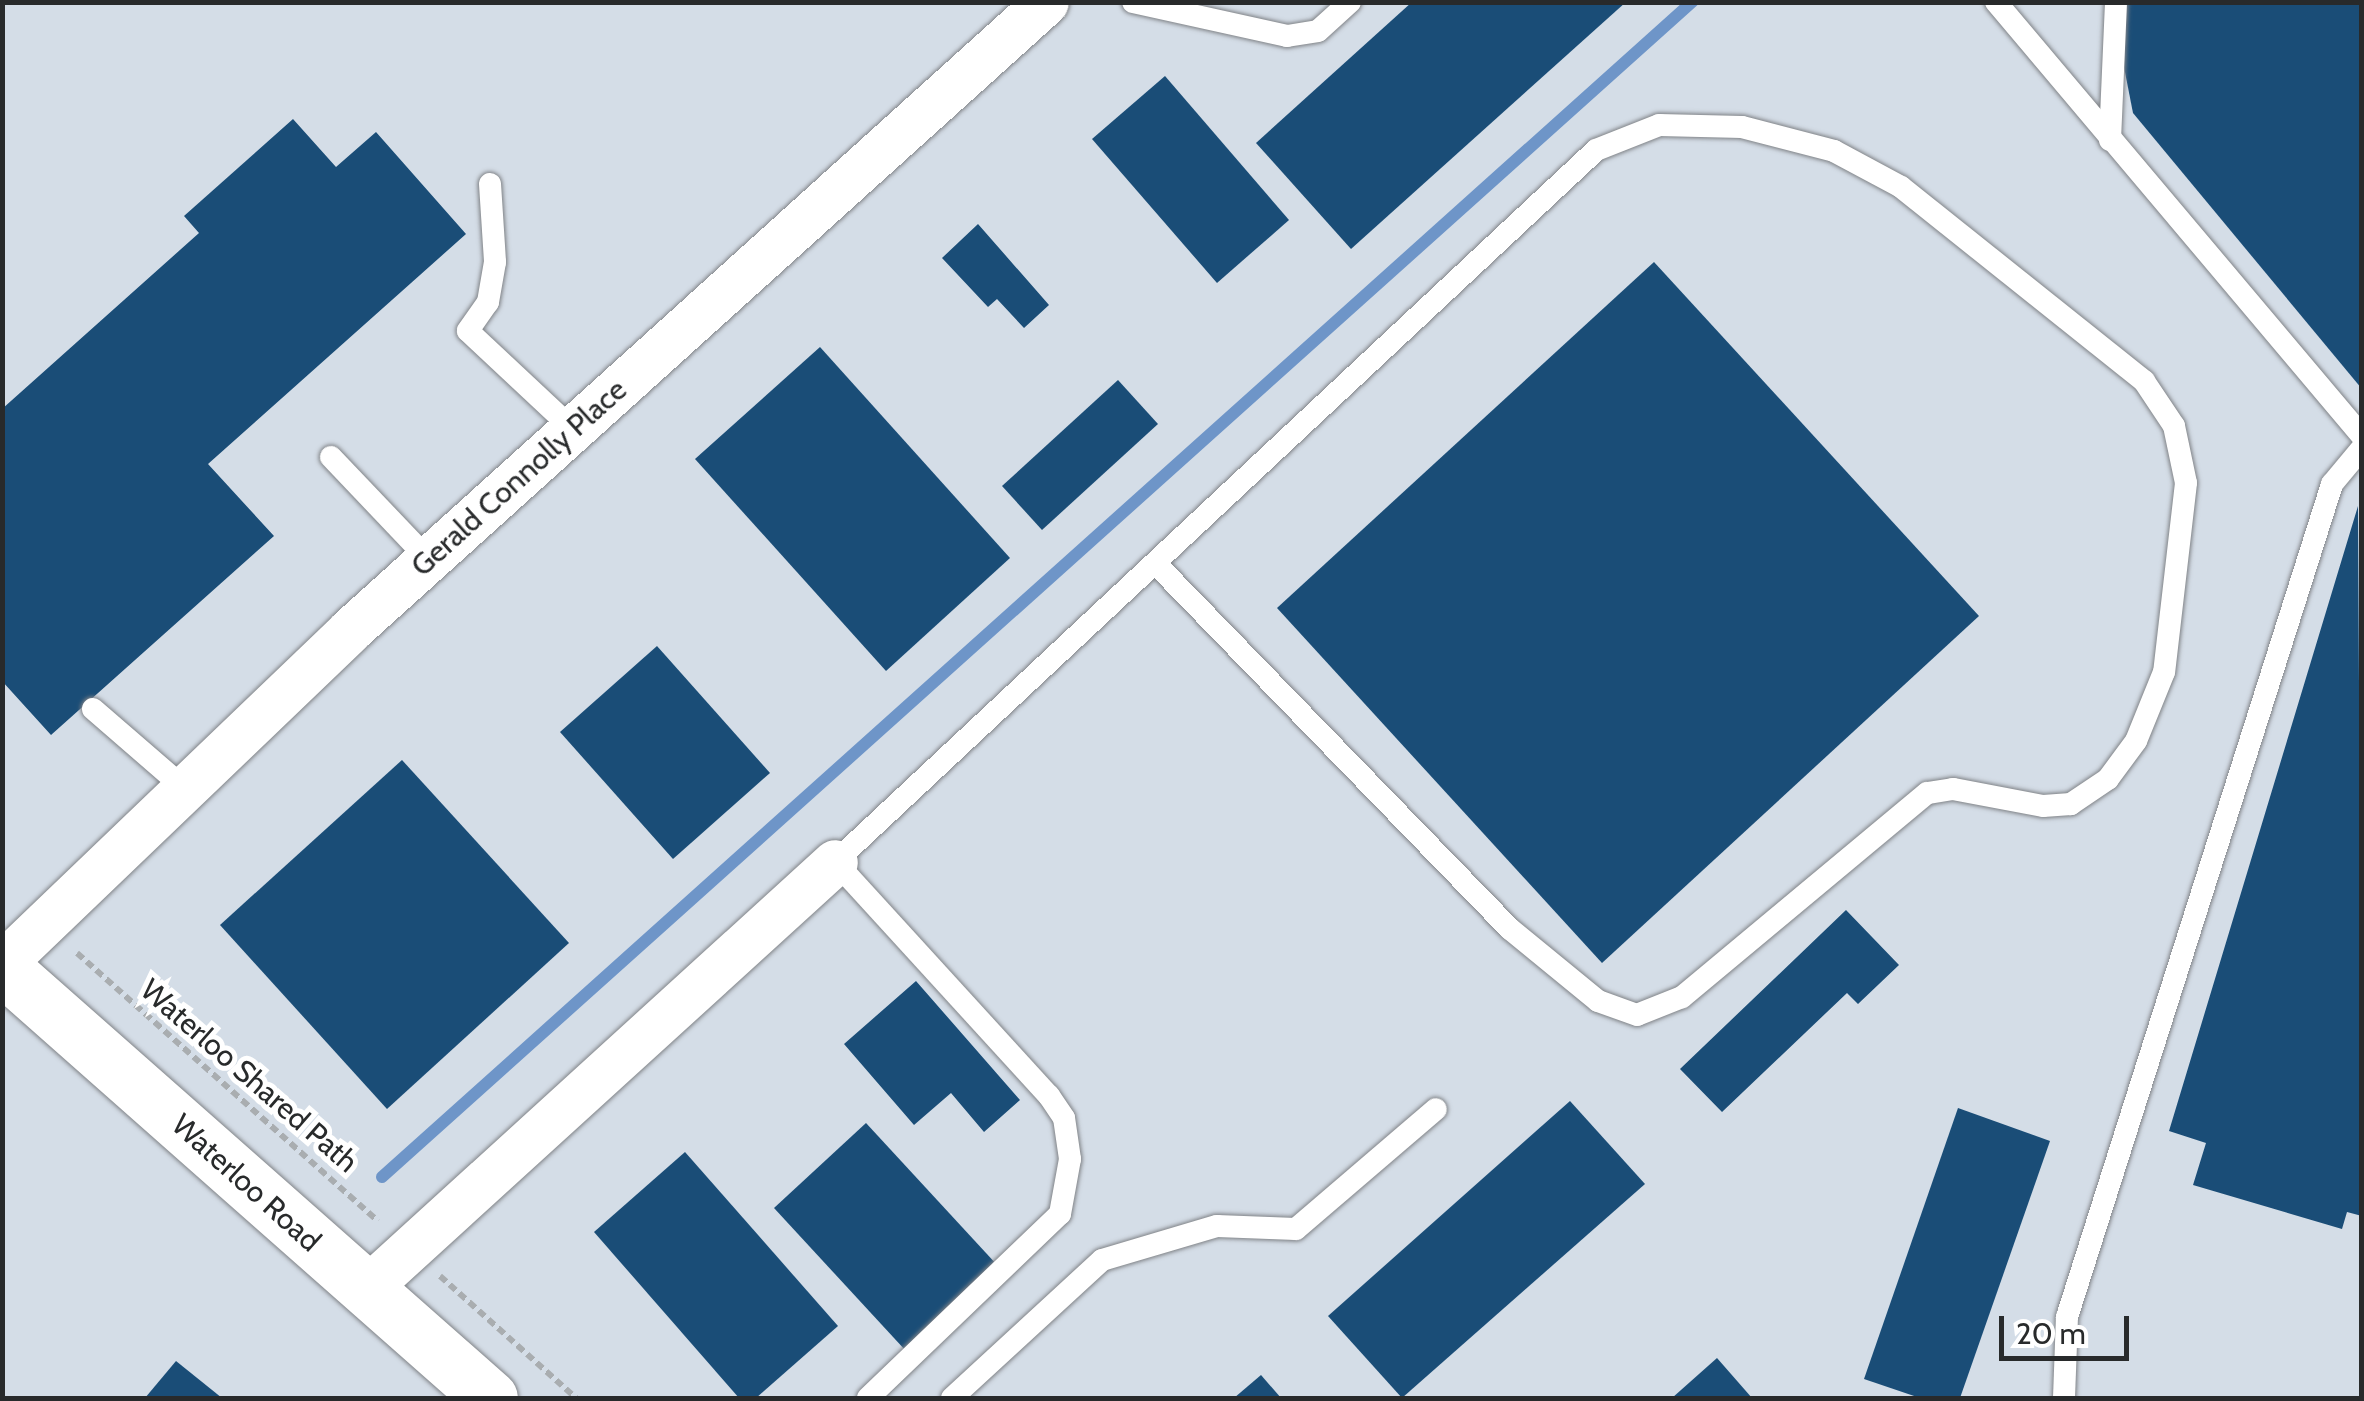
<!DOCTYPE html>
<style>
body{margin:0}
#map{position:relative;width:2364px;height:1401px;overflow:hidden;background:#e3e7eb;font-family:Cabin,sans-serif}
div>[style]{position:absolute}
.built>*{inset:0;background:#d4dde7}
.stream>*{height:12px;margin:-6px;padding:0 6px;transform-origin:6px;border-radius:6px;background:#6e95c8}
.building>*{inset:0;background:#1a4d77}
.path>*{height:6px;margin-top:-3px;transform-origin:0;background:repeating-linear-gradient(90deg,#a9adb0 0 8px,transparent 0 13px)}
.roads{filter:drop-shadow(0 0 2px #808387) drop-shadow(0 0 2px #808387)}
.lane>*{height:22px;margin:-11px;padding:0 11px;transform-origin:11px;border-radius:11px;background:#fff}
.street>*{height:45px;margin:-22.5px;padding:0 22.5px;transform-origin:22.5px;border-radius:22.5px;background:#fff}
.secondary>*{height:55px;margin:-27.5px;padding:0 27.5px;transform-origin:27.5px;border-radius:27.5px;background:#fff}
span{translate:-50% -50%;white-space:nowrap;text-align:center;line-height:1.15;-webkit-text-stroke:10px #fff;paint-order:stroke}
.street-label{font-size:30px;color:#282a2b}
.frame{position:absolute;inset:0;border:5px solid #282a2b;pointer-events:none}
.scale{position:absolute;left:1999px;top:1316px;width:130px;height:45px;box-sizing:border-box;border:5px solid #282a2b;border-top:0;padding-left:12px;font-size:30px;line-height:35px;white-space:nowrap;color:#282a2b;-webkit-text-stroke:8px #fff;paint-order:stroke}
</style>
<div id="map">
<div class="built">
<i style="clip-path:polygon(3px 3px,2361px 3px,2361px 1398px,3px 1398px)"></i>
</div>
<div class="stream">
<i style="left:382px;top:1177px;width:1760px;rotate:-41.89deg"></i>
</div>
<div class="building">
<i style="clip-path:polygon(1412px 2px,1626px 2px,1351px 249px,1256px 143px)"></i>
<i style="clip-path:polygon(2123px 2px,2362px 2px,2362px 389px,2133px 113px,2113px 11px)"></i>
<i style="clip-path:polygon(1165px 76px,1289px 220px,1217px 283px,1092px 139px)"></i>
<i style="clip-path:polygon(293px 119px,336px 167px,376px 132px,466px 234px,208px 464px,274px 536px,51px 735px,2px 681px,2px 409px,199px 233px,184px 216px)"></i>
<i style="clip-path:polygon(978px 224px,1049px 305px,1024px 328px,997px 299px,988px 307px,942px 258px)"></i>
<i style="clip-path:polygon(1654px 262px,1979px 616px,1602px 963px,1277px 608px)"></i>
<i style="clip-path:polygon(820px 347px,1010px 558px,886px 671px,695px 459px)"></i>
<i style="clip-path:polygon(1118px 380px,1158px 424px,1042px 530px,1002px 486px)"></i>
<i style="clip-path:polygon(2358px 506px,2362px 1216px,2347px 1212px,2342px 1229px,2193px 1185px,2206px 1143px,2169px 1131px)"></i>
<i style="clip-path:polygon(657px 646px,770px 773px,673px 859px,560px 732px)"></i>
<i style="clip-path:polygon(402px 760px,569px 943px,387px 1109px,220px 925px)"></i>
<i style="clip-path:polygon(1846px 910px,1899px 965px,1858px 1004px,1847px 993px,1722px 1112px,1680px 1069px)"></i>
<i style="clip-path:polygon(916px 981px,1020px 1100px,984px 1132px,951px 1093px,914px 1125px,844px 1044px)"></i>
<i style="clip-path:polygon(1570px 1101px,1645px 1184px,1402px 1398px,1328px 1316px)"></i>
<i style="clip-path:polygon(1958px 1108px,2050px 1141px,1960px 1398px,1920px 1398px,1864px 1379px)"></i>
<i style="clip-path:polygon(866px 1123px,998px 1266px,906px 1351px,774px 1208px)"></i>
<i style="clip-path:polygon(685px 1152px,838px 1326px,756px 1398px,739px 1398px,594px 1232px)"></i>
<i style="clip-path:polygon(1717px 1358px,1752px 1398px,1672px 1398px)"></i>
<i style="clip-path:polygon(176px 1361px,222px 1398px,145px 1398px)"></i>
<i style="clip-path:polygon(1261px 1375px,1281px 1398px,1234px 1398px)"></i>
</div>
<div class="path">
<i style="left:77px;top:953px;width:403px;rotate:41.7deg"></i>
<i style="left:440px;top:1276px;width:183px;rotate:41.9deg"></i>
</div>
<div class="roads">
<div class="lane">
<i style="left:1133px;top:2px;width:158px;rotate:12.4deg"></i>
<i style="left:1287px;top:36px;width:31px;rotate:-9deg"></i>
<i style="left:1318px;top:31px;width:43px;rotate:-42.2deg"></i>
<i style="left:1996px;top:2px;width:568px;rotate:49.86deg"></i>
<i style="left:2110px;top:140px;width:138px;rotate:-87.5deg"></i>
<i style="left:490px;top:184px;width:78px;rotate:86.3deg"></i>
<i style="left:495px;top:262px;width:41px;rotate:99.9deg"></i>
<i style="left:488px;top:302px;width:35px;rotate:125deg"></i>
<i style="left:468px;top:331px;width:146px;rotate:43.1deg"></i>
<i style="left:331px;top:457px;width:141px;rotate:46.4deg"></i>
<i style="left:93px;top:709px;width:119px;rotate:40.9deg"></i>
<i style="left:868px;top:1398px;width:266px;rotate:-43.8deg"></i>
<i style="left:1060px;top:1214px;width:56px;rotate:-79.7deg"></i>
<i style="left:1070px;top:1159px;width:41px;rotate:-98.3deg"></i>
<i style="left:1064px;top:1118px;width:27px;rotate:-124deg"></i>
<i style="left:1049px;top:1096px;width:317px;rotate:-132.4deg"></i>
<i style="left:835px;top:862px;width:1042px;rotate:-43.09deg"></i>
<i style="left:1596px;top:150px;width:68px;rotate:-21.6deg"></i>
<i style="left:1659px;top:125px;width:83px;rotate:1.4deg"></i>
<i style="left:1742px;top:127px;width:95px;rotate:14.6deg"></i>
<i style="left:1834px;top:151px;width:76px;rotate:28.2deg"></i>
<i style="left:1901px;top:187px;width:311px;rotate:38.6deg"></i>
<i style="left:2144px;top:381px;width:54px;rotate:56.3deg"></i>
<i style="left:2174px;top:426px;width:58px;rotate:78.1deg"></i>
<i style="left:2186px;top:483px;width:190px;rotate:96.6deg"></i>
<i style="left:2164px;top:672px;width:74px;rotate:112.1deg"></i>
<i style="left:2136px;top:741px;width:47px;rotate:126.4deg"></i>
<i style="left:2108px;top:779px;width:45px;rotate:146deg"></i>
<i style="left:2071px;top:804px;width:28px;rotate:176deg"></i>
<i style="left:2043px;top:806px;width:92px;rotate:-169.3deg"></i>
<i style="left:1953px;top:789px;width:26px;rotate:171deg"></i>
<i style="left:1927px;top:793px;width:319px;rotate:140.2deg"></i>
<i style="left:1682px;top:997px;width:48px;rotate:158.2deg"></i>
<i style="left:1637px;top:1015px;width:41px;rotate:-160.3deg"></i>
<i style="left:1598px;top:1001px;width:114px;rotate:-140.7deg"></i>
<i style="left:1510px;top:929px;width:506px;rotate:-134.12deg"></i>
<i style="left:952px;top:1398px;width:204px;rotate:-42.6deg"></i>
<i style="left:1102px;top:1260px;width:120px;rotate:-16.5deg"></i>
<i style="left:1217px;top:1226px;width:79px;rotate:2.2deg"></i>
<i style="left:1296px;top:1229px;width:184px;rotate:-40.6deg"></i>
<i style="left:2064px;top:1398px;width:81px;rotate:-87.9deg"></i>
<i style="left:2067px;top:1317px;width:874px;rotate:-72.35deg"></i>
<i style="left:2332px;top:484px;width:47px;rotate:-50.2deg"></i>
</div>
<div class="street">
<i style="left:2px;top:964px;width:482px;rotate:-43.8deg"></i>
<i style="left:350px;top:630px;width:937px;rotate:-42.06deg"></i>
<i style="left:366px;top:1289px;width:634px;rotate:-42.32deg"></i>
</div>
<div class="secondary">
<i style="left:2px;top:967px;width:651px;rotate:41.45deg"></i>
</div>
</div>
<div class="street-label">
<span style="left:519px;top:478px;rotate:-42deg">Gerald Connolly Place</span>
<span style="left:249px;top:1076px;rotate:41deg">Waterloo Shared Path</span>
<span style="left:246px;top:1183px;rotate:42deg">Waterloo Road</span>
</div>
<div class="frame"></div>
<div class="scale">20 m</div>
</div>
